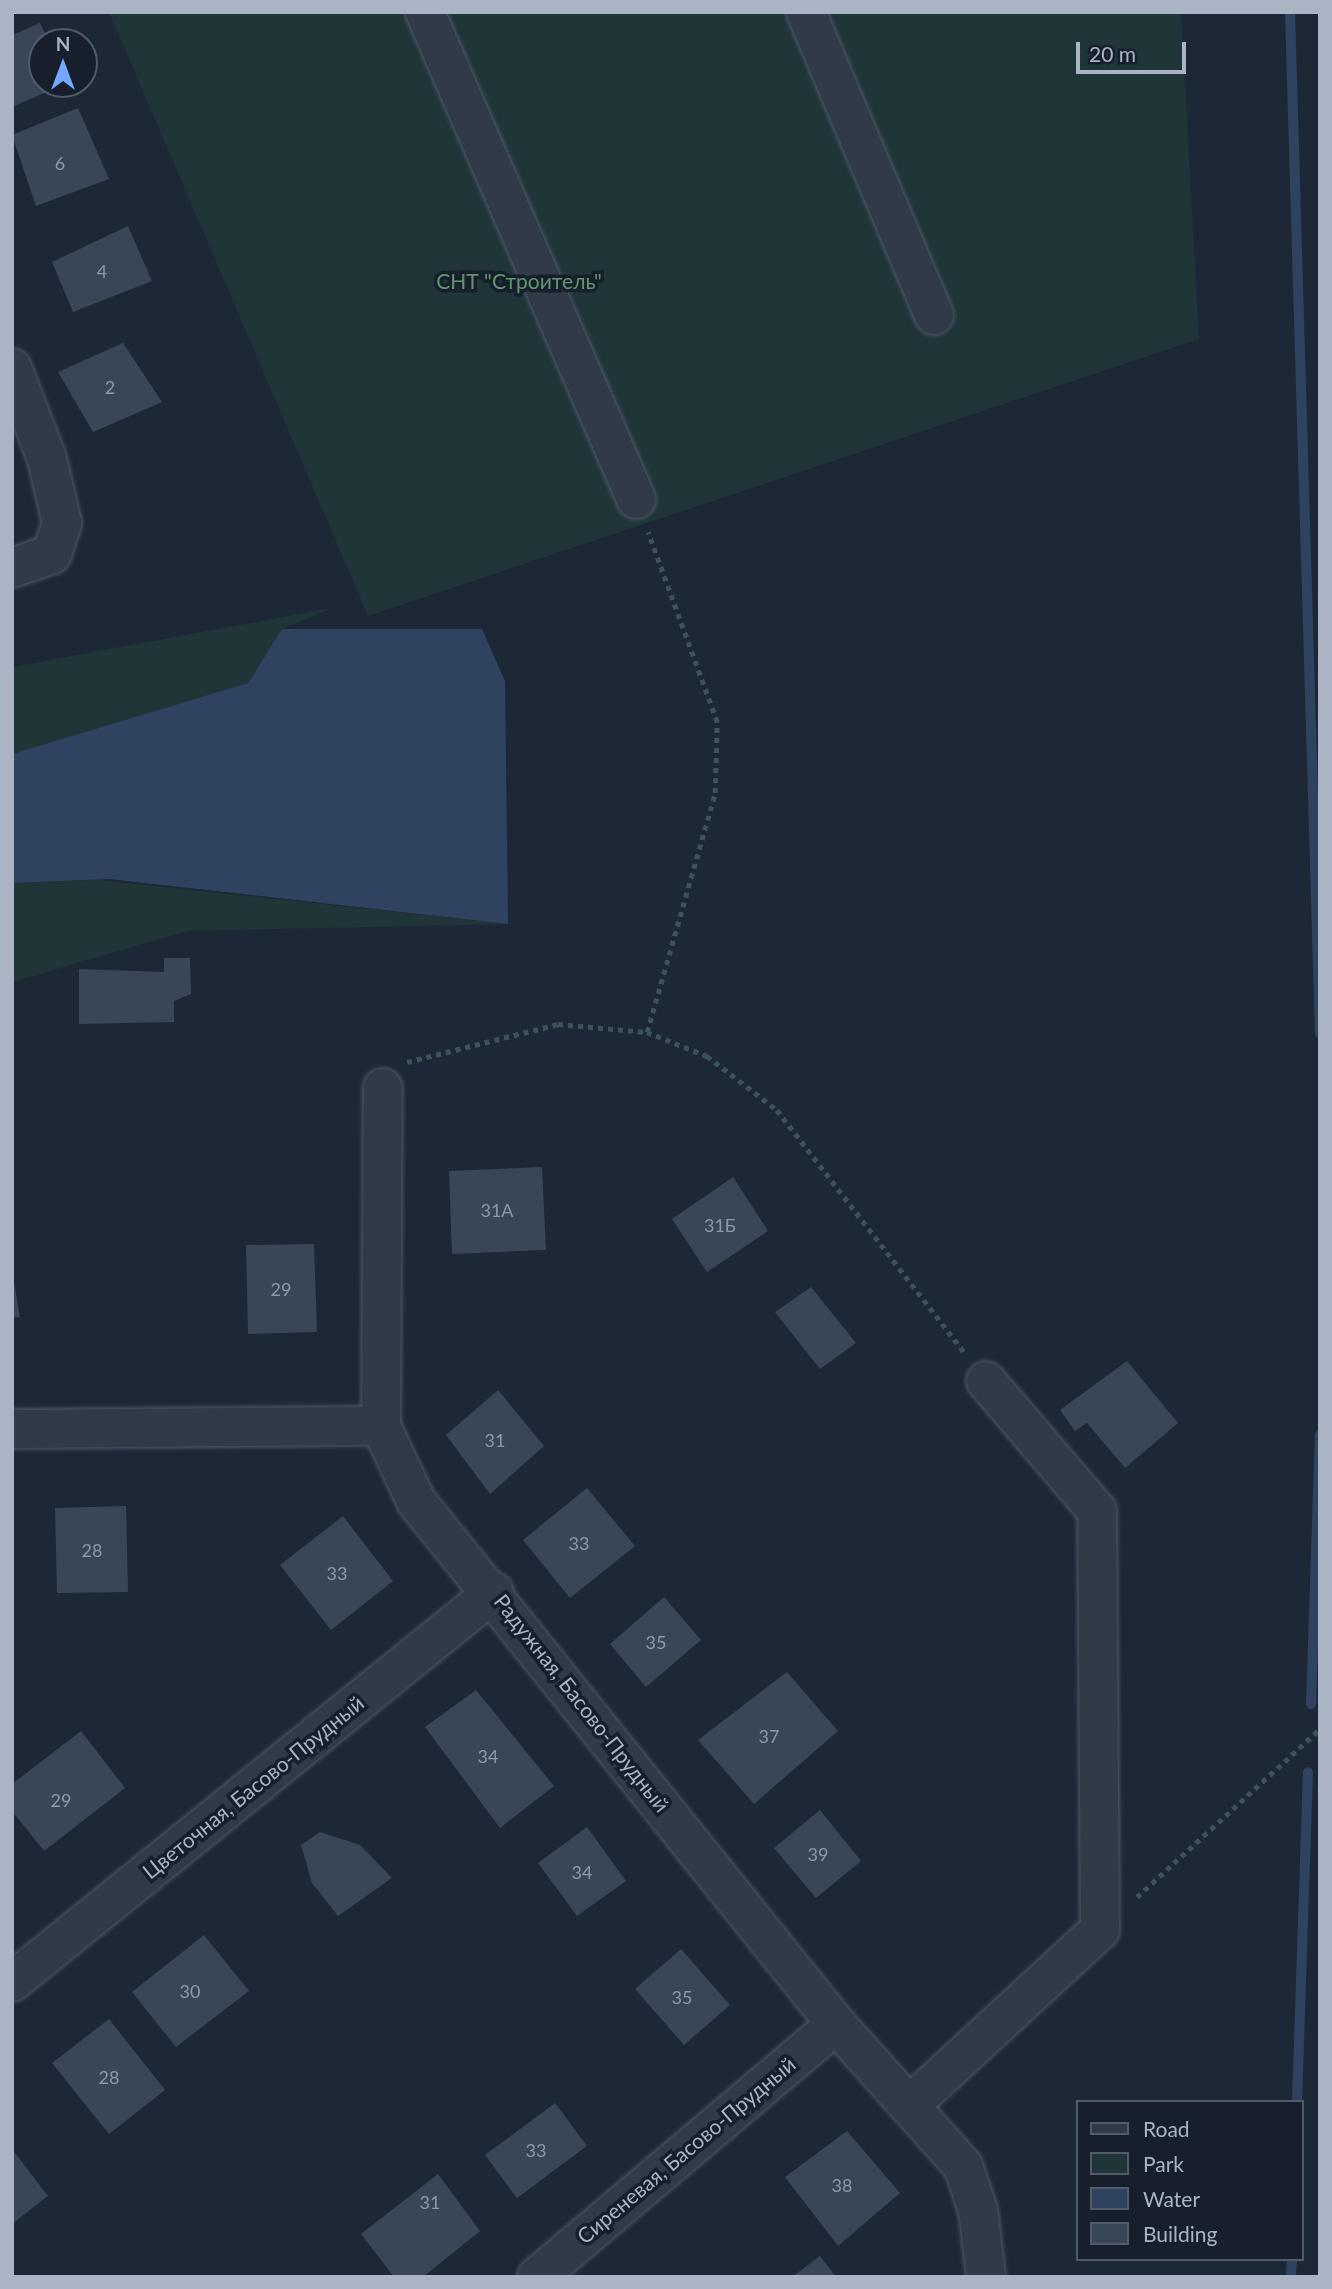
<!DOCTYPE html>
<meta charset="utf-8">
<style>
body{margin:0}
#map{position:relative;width:1332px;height:2289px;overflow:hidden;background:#1d2837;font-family:Lato,sans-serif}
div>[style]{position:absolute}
.green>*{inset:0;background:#1f3538}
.water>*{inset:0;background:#2f4360}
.stream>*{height:10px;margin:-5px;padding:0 5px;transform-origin:5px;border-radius:5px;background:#2f4360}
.building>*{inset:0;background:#394658}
.path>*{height:4.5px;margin-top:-2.25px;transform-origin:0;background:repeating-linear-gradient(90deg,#3d5256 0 5px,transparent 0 10px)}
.roads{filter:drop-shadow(0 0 2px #4e5766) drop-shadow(0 0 2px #4e5766)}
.minor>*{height:38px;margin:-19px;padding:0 19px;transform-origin:19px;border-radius:19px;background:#313a47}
span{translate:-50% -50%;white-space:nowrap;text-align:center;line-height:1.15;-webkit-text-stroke:7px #171f2c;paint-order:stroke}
.number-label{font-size:18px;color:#8e98aa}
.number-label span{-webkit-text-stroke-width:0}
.park-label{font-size:21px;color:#61966e}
.street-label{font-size:21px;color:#aab4c5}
.frame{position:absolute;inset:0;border:14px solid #aab4c5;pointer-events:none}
.legend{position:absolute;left:1076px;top:2100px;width:228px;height:161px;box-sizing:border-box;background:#171f2c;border:2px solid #525b69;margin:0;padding:9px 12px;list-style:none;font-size:21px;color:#aab4c5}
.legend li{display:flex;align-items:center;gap:14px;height:35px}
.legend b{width:35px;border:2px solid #525b69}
.north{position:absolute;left:28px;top:28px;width:70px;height:70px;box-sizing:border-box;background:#171f2c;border:2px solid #525b69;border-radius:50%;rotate:0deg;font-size:19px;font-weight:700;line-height:28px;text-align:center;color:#aab4c5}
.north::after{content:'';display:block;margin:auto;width:24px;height:32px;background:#75a9ff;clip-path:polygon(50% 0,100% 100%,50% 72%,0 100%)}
.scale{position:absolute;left:1076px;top:42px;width:110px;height:32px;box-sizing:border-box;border:4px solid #aab4c5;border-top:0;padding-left:9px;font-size:21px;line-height:24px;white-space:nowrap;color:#aab4c5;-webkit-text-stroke:5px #171f2c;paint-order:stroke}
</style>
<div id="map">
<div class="green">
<i style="clip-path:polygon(109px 12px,1181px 12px,1199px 339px,368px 616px)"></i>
<i style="clip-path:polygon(332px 608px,282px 629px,248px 683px,12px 754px,12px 667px)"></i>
<i style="clip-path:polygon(98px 880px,508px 924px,188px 931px,12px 982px,12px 883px)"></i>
</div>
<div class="water">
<i style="clip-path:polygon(282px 629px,482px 629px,505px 681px,508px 924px,109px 879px,12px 883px,12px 754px,248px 683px)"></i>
</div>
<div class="stream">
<i style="left:1290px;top:12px;width:1022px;rotate:88.32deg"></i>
<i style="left:1311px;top:1704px;width:269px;rotate:-88.1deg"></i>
<i style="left:1297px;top:2102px;width:330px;rotate:-88.1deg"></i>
<i style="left:1291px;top:2277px;width:18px;rotate:-87deg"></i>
</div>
<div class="building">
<i style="clip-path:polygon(40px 23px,49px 42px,42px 42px,42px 84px,65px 84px,12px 107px,12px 35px)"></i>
<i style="clip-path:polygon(78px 108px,109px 179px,36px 206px,12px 135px)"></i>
<i style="clip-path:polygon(128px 226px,152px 281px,73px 312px,52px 262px)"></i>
<i style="clip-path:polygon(123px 343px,162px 402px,93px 432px,58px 372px)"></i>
<i style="clip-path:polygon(164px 958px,190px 958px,191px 994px,174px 1001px,174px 1022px,79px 1024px,79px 969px,164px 972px)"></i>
<i style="clip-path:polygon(542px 1167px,546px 1250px,452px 1254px,449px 1171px)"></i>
<i style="clip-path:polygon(733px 1177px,768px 1231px,707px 1272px,672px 1219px)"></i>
<i style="clip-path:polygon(314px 1244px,317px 1332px,248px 1334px,246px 1245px)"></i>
<i style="clip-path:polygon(12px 1271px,20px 1317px,12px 1318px)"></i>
<i style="clip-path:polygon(811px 1287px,856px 1343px,820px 1369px,775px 1312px)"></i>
<i style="clip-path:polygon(1127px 1361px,1178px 1423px,1125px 1468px,1087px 1423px,1075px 1431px,1060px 1410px)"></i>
<i style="clip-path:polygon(498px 1390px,544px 1446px,490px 1494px,446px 1435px)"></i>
<i style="clip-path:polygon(587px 1488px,635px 1546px,570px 1598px,523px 1540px)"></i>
<i style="clip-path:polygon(126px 1506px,128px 1592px,57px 1593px,55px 1508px)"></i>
<i style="clip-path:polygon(343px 1516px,393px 1581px,331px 1630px,280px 1565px)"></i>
<i style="clip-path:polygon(664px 1597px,701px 1640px,646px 1687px,610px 1644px)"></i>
<i style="clip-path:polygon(787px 1672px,838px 1731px,754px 1804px,698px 1740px)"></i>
<i style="clip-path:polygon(476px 1690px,554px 1786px,500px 1828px,425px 1727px)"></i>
<i style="clip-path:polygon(81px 1731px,125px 1788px,44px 1851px,12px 1811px,12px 1784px)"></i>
<i style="clip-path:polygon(820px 1810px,861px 1861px,816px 1898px,774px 1848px)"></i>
<i style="clip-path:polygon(587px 1827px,626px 1881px,577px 1916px,538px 1863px)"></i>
<i style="clip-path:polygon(320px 1832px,360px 1845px,392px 1878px,338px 1916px,312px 1883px,301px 1845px)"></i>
<i style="clip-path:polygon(204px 1935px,249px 1991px,176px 2047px,132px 1992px)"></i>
<i style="clip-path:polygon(681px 1949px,730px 2005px,684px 2045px,635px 1989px)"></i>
<i style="clip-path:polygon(109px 2019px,165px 2090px,109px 2134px,52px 2063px)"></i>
<i style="clip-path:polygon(555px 2103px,587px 2146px,517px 2198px,485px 2155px)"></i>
<i style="clip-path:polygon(847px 2131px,900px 2193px,838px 2246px,785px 2177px)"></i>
<i style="clip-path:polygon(12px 2149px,48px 2196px,12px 2224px)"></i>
<i style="clip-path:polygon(438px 2174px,480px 2231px,423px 2277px,394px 2277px,361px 2234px)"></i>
<i style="clip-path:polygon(820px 2256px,836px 2277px,792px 2277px)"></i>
</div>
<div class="path">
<i style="left:647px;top:1032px;width:248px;rotate:-74.1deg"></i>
<i style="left:715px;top:793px;width:71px;rotate:-88.4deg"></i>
<i style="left:717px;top:722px;width:202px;rotate:-110deg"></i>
<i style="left:407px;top:1062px;width:156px;rotate:-14.1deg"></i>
<i style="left:558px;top:1024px;width:89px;rotate:5.1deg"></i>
<i style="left:647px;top:1032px;width:65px;rotate:21.8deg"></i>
<i style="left:707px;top:1056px;width:88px;rotate:37.6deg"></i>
<i style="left:777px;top:1110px;width:307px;rotate:52.3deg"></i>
<i style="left:1137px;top:1897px;width:248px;rotate:-42.6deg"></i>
</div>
<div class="roads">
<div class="minor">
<i style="left:425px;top:12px;width:531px;rotate:66.57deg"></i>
<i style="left:806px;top:12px;width:329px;rotate:67.1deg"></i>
<i style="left:12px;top:368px;width:97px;rotate:69deg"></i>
<i style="left:47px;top:459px;width:66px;rotate:76.8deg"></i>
<i style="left:62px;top:523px;width:33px;rotate:108deg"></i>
<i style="left:52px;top:554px;width:42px;rotate:160.7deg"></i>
<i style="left:381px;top:1426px;width:338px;rotate:-89.7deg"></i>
<i style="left:12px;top:1429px;width:369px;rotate:-0.5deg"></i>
<i style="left:381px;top:1426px;width:83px;rotate:65deg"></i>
<i style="left:416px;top:1501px;width:671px;rotate:51.23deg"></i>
<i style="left:836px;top:2024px;width:191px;rotate:48.2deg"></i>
<i style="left:963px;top:2166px;width:46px;rotate:71.2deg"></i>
<i style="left:978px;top:2210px;width:67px;rotate:83.2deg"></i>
<i style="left:12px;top:1982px;width:620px;rotate:-38.98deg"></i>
<i style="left:909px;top:2106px;width:260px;rotate:-42.7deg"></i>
<i style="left:1100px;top:1930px;width:419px;rotate:-90.4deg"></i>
<i style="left:1097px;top:1511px;width:171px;rotate:-130.5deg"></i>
<i style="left:537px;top:2277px;width:392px;rotate:-40.2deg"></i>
</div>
</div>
<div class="number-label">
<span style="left:60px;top:163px">6</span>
<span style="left:102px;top:271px">4</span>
<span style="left:110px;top:387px">2</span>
<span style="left:497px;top:1210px">31А</span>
<span style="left:720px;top:1225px">31Б</span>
<span style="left:281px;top:1289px">29</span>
<span style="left:495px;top:1440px">31</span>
<span style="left:579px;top:1543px">33</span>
<span style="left:92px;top:1550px">28</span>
<span style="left:337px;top:1573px">33</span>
<span style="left:656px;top:1642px">35</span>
<span style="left:769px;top:1736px">37</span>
<span style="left:488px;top:1756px">34</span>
<span style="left:61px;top:1800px">29</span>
<span style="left:818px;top:1854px">39</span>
<span style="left:582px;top:1872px">34</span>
<span style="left:190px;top:1991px">30</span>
<span style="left:682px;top:1997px">35</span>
<span style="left:109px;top:2077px">28</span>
<span style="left:536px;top:2150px">33</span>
<span style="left:842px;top:2185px">38</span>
<span style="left:430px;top:2202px">31</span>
</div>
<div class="park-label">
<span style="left:519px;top:281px">СНТ "Строитель"</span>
</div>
<div class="street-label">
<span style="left:582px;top:1703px;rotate:52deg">Радужная, Басово-Прудный</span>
<span style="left:253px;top:1787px;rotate:-39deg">Цветочная, Басово-Прудный</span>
<span style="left:686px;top:2150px;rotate:-40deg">Сиреневая, Басово-Прудный</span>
</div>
<div class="frame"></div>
<ul class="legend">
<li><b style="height:9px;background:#313a47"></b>Road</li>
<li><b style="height:19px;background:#1f3538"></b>Park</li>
<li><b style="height:19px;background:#2f4360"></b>Water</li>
<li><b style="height:19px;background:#394658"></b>Building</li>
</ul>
<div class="north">N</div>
<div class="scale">20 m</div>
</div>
